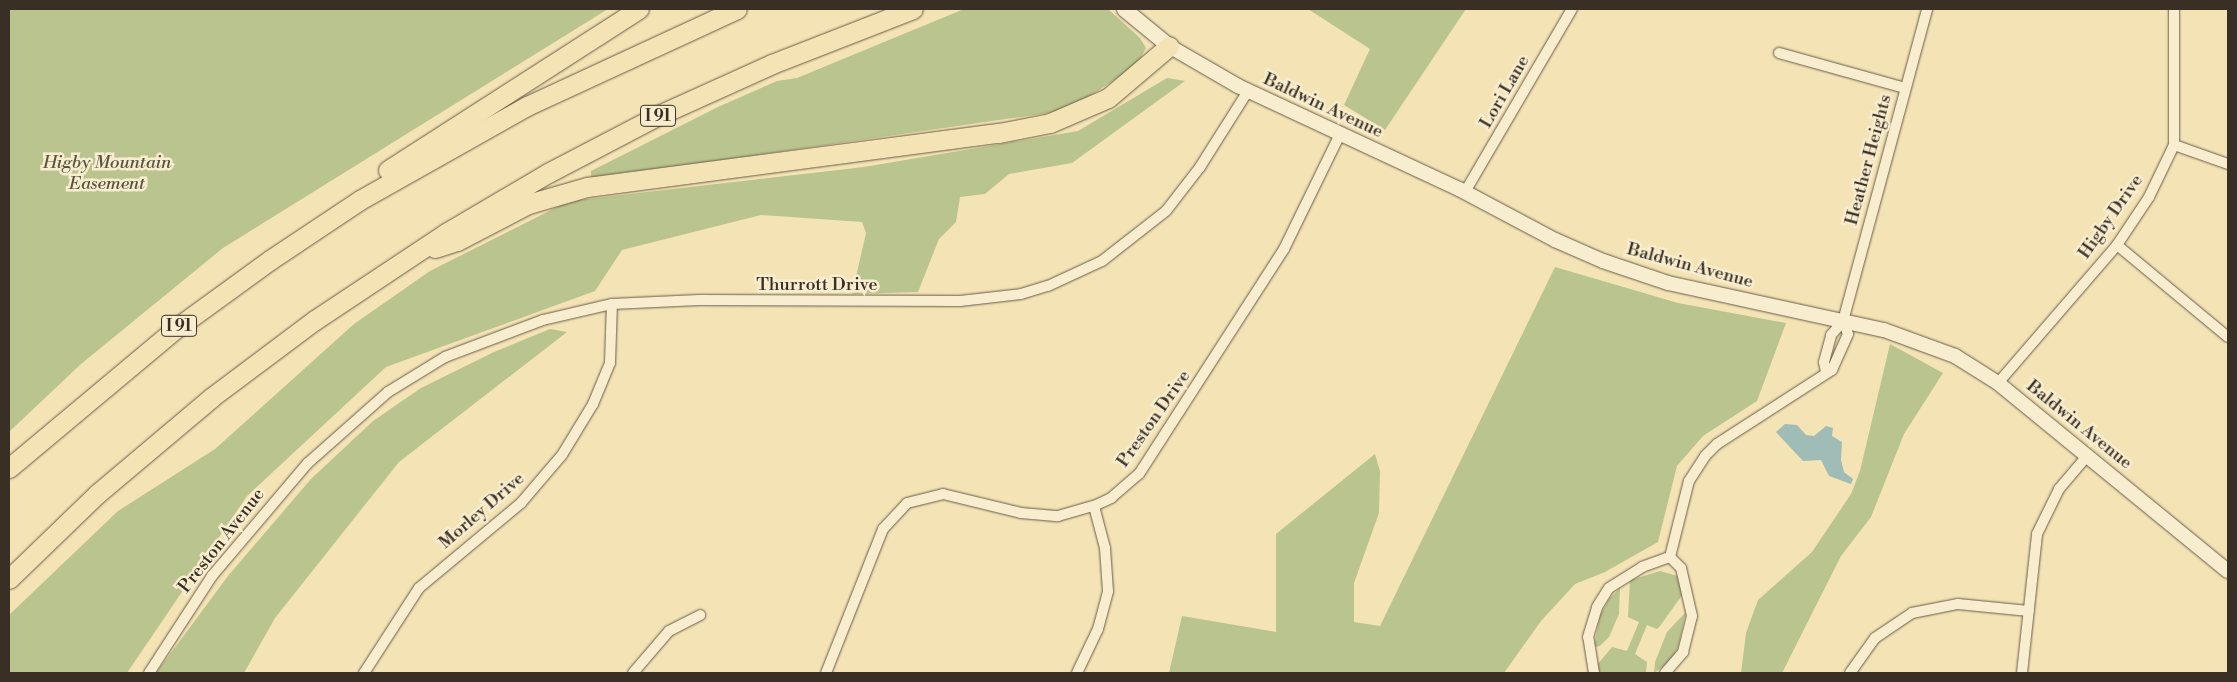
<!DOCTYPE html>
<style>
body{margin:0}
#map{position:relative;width:2237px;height:682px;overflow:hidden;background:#f4e3b5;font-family:"Libre Bodoni",serif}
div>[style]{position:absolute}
.green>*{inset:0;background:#bac48e}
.water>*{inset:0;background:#9fbcb7}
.roads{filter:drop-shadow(0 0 1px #685c49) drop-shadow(0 0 1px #685c49)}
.minor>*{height:10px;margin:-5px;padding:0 5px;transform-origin:5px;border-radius:5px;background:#f8edcf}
.tertiary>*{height:14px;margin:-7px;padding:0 7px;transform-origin:7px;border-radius:7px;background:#f8edcf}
.secondary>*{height:15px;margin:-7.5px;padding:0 7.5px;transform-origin:7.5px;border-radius:7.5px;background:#f8edcf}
.motorway>*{height:19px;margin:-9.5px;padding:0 9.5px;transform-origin:9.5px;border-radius:9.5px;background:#f4e3b5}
span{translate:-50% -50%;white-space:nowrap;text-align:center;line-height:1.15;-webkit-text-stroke:5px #f8edcf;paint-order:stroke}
.shield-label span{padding:1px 4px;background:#f8edcf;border:1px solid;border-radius:4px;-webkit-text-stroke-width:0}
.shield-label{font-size:16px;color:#392f25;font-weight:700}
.street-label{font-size:18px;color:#392f25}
.park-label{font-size:18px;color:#59543f;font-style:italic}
.frame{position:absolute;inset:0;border:10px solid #392f25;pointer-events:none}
</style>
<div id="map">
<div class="green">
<i style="clip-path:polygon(9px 9px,608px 9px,223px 248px,81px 364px,9px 432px)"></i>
<i style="clip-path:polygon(964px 9px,1108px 9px,1140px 38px,1146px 48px,1137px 65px,1082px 101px,1055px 112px,591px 179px,591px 171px,718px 107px,777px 81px,797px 78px)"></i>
<i style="clip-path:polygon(1308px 9px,1466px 9px,1385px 130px,1344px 105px,1370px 49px)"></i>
<i style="clip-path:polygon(1167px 78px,1185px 81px,1072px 163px,1009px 174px,985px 194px,960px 197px,956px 222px,939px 239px,918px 292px,852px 294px,866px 233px,862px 222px,761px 215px,622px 250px,595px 291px,386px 367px,247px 496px,127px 673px,9px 673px,9px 615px,118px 511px,215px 449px,354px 324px,430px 271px,569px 201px,864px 167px,1078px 131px)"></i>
<i style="clip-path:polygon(1555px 267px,1678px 303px,1786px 323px,1757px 401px,1703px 436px,1677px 466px,1658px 542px,1605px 572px,1575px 584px,1541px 621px,1504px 673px,1169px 673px,1182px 616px,1276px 632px,1276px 534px,1375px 454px,1380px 471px,1379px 513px,1354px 583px,1354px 622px,1380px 626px)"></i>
<i style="clip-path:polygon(550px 329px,567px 332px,399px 462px,275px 618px,244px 673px,156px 673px,228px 576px,311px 479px,373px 421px,421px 388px,494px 352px)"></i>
<i style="clip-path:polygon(1890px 344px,1943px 373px,1904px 434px,1871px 517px,1841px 556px,1782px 673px,1741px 673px,1746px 633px,1758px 600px,1812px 552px,1851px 494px,1860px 471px)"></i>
<i style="clip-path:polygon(1660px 571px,1678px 576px,1683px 594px,1660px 626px,1657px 629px,1647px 625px,1635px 654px,1647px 662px,1646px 673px,1600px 673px,1597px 665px,1612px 647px,1627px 651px,1639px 622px,1628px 617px,1630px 580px)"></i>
<i style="clip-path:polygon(1620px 588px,1619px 614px,1609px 637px,1600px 646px,1594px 647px,1600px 615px,1610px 598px)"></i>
<i style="clip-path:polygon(1686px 612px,1678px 647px,1671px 661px,1654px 673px,1655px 662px,1667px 632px)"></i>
</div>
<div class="water">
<i style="clip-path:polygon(1785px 424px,1797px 425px,1806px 435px,1814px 436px,1826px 426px,1833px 428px,1832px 436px,1842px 442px,1841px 460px,1844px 472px,1853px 479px,1851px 484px,1829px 476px,1821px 460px,1803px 461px,1776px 432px)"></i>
</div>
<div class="roads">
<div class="minor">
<i style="left:1779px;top:53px;width:131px;rotate:15.5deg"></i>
<i style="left:2174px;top:145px;width:57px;rotate:19.4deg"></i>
<i style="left:1465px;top:192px;width:212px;rotate:-59.7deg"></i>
<i style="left:2117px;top:245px;width:144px;rotate:39.7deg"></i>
<i style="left:1843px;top:321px;width:323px;rotate:-74.9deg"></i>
<i style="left:1826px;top:372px;width:10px;rotate:-101deg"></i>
<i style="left:1824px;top:362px;width:28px;rotate:-75deg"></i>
<i style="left:1831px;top:335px;width:18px;rotate:-49deg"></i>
<i style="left:1998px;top:383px;width:182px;rotate:-49.2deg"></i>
<i style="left:2117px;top:245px;width:58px;rotate:-56.3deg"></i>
<i style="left:2149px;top:197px;width:58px;rotate:-64.3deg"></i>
<i style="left:2174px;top:145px;width:136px;rotate:-90deg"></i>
<i style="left:1670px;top:557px;width:78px;rotate:-76deg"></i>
<i style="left:1689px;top:481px;width:30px;rotate:-57deg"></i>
<i style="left:1705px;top:456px;width:17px;rotate:-45deg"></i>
<i style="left:1717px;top:444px;width:137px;rotate:-32.8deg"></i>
<i style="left:1832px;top:370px;width:39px;rotate:-66deg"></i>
<i style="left:1848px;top:334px;width:14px;rotate:-111deg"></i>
<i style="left:149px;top:673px;width:116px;rotate:-57deg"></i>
<i style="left:212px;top:576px;width:148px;rotate:-49.7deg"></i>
<i style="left:308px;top:463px;width:107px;rotate:-41.6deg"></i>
<i style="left:388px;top:392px;width:67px;rotate:-31.6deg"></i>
<i style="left:445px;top:357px;width:105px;rotate:-20.7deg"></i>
<i style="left:543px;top:320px;width:71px;rotate:-13.1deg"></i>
<i style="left:612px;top:304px;width:87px;rotate:-2.6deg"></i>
<i style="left:699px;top:300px;width:261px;rotate:0.2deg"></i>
<i style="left:960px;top:301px;width:61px;rotate:-6.5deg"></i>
<i style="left:1021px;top:294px;width:28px;rotate:-17deg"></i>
<i style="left:1048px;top:286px;width:60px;rotate:-24.8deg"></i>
<i style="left:1102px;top:261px;width:81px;rotate:-38deg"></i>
<i style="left:1166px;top:211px;width:56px;rotate:-52.3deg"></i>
<i style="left:1200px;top:167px;width:90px;rotate:-57.7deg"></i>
<i style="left:364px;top:673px;width:101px;rotate:-57.1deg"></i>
<i style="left:419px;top:588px;width:133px;rotate:-39.8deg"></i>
<i style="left:521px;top:503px;width:63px;rotate:-49.5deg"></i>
<i style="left:562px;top:455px;width:60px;rotate:-58.7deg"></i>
<i style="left:593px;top:404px;width:44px;rotate:-67.5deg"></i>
<i style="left:610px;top:363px;width:59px;rotate:-88.1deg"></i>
<i style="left:633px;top:673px;width:55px;rotate:-49.4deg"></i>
<i style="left:669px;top:631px;width:35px;rotate:-27deg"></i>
<i style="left:826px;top:673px;width:155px;rotate:-68.4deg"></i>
<i style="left:883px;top:529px;width:35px;rotate:-47deg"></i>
<i style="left:907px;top:503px;width:37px;rotate:-14deg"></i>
<i style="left:943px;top:494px;width:80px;rotate:13.7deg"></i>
<i style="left:1021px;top:513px;width:37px;rotate:5deg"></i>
<i style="left:1058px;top:516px;width:37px;rotate:-16deg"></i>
<i style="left:1094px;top:506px;width:19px;rotate:-25deg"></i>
<i style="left:1111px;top:498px;width:37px;rotate:-41deg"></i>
<i style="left:1139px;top:474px;width:268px;rotate:-57.2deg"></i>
<i style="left:1284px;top:249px;width:128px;rotate:-64deg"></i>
<i style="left:1077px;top:673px;width:49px;rotate:-64.5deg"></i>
<i style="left:1098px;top:629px;width:39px;rotate:-75deg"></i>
<i style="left:1108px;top:591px;width:43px;rotate:-94deg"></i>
<i style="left:1105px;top:548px;width:43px;rotate:-104.7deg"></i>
<i style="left:1594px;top:673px;width:36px;rotate:-99deg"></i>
<i style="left:1588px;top:637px;width:31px;rotate:-73deg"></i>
<i style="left:1597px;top:607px;width:22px;rotate:-58deg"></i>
<i style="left:1609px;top:588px;width:39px;rotate:-32deg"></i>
<i style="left:1642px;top:567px;width:30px;rotate:-20deg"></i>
<i style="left:1665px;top:673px;width:28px;rotate:-49deg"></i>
<i style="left:1683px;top:652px;width:37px;rotate:-76deg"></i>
<i style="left:1692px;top:616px;width:49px;rotate:-102.9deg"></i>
<i style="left:1681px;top:568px;width:16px;rotate:-135deg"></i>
<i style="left:1850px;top:673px;width:43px;rotate:-54.5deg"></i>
<i style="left:1875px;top:638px;width:45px;rotate:-34deg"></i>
<i style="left:1912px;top:613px;width:47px;rotate:-11.1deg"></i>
<i style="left:1958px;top:604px;width:71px;rotate:5.6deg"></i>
<i style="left:2022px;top:673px;width:140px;rotate:-83.8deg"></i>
<i style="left:2037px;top:534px;width:50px;rotate:-63.9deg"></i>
<i style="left:2059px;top:489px;width:43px;rotate:-49.7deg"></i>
</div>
<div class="tertiary">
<i style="left:1169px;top:46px;width:80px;rotate:30.1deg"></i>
<i style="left:1238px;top:86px;width:244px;rotate:25deg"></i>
<i style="left:1459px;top:189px;width:109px;rotate:28deg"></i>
<i style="left:1555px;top:240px;width:52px;rotate:23.6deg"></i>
<i style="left:1603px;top:261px;width:69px;rotate:18.7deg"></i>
<i style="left:1668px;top:283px;width:221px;rotate:12.3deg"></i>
<i style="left:1884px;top:330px;width:76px;rotate:20.1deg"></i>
<i style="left:1955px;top:356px;width:51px;rotate:32.1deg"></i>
<i style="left:1998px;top:383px;width:297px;rotate:39.3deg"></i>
</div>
<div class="secondary">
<i style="left:1124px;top:9px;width:58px;rotate:39.4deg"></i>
</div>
<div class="motorway">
<i style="left:388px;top:170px;width:298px;rotate:-32.7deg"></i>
<i style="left:435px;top:248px;width:23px;rotate:-18deg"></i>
<i style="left:457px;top:241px;width:80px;rotate:-27.5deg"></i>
<i style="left:528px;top:204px;width:61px;rotate:-16.1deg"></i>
<i style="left:587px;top:187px;width:416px;rotate:-7.5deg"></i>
<i style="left:999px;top:133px;width:52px;rotate:-11.1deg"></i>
<i style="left:1050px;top:123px;width:63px;rotate:-23.3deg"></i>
<i style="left:1108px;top:98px;width:80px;rotate:-40.4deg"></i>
<i style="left:9px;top:468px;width:217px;rotate:-39.9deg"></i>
<i style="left:175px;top:329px;width:117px;rotate:-36deg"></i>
<i style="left:270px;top:260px;width:108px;rotate:-33.7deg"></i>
<i style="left:360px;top:200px;width:192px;rotate:-29.4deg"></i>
<i style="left:527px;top:106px;width:231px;rotate:-24.8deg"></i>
<i style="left:9px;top:579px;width:122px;rotate:-44deg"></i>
<i style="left:97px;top:494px;width:150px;rotate:-40.1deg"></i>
<i style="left:212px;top:397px;width:129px;rotate:-36.8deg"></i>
<i style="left:315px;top:320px;width:157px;rotate:-33.6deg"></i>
<i style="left:446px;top:233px;width:118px;rotate:-30.5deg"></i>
<i style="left:548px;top:173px;width:125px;rotate:-27.6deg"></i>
<i style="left:659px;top:115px;width:124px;rotate:-24.3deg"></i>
<i style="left:772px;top:64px;width:151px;rotate:-21.3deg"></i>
</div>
</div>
<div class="shield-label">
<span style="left:658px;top:116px">I 91</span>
<span style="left:179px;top:326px">I 91</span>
</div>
<div class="street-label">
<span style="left:1505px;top:92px;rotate:-60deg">Lori Lane</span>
<span style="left:1323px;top:106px;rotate:25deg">Baldwin Avenue</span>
<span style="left:1869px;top:160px;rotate:-75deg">Heather Heights</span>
<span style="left:2111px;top:217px;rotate:-55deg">Higby Drive</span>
<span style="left:1690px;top:266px;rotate:15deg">Baldwin Avenue</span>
<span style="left:817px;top:285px">Thurrott Drive</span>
<span style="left:1154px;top:419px;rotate:-55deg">Preston Drive</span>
<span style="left:2079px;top:425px;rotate:39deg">Baldwin Avenue</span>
<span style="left:482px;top:511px;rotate:-41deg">Morley Drive</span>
<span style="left:222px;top:541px;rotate:-52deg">Preston Avenue</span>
</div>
<div class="park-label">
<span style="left:107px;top:174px">Higby Mountain<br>Easement</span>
</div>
<div class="frame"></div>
</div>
